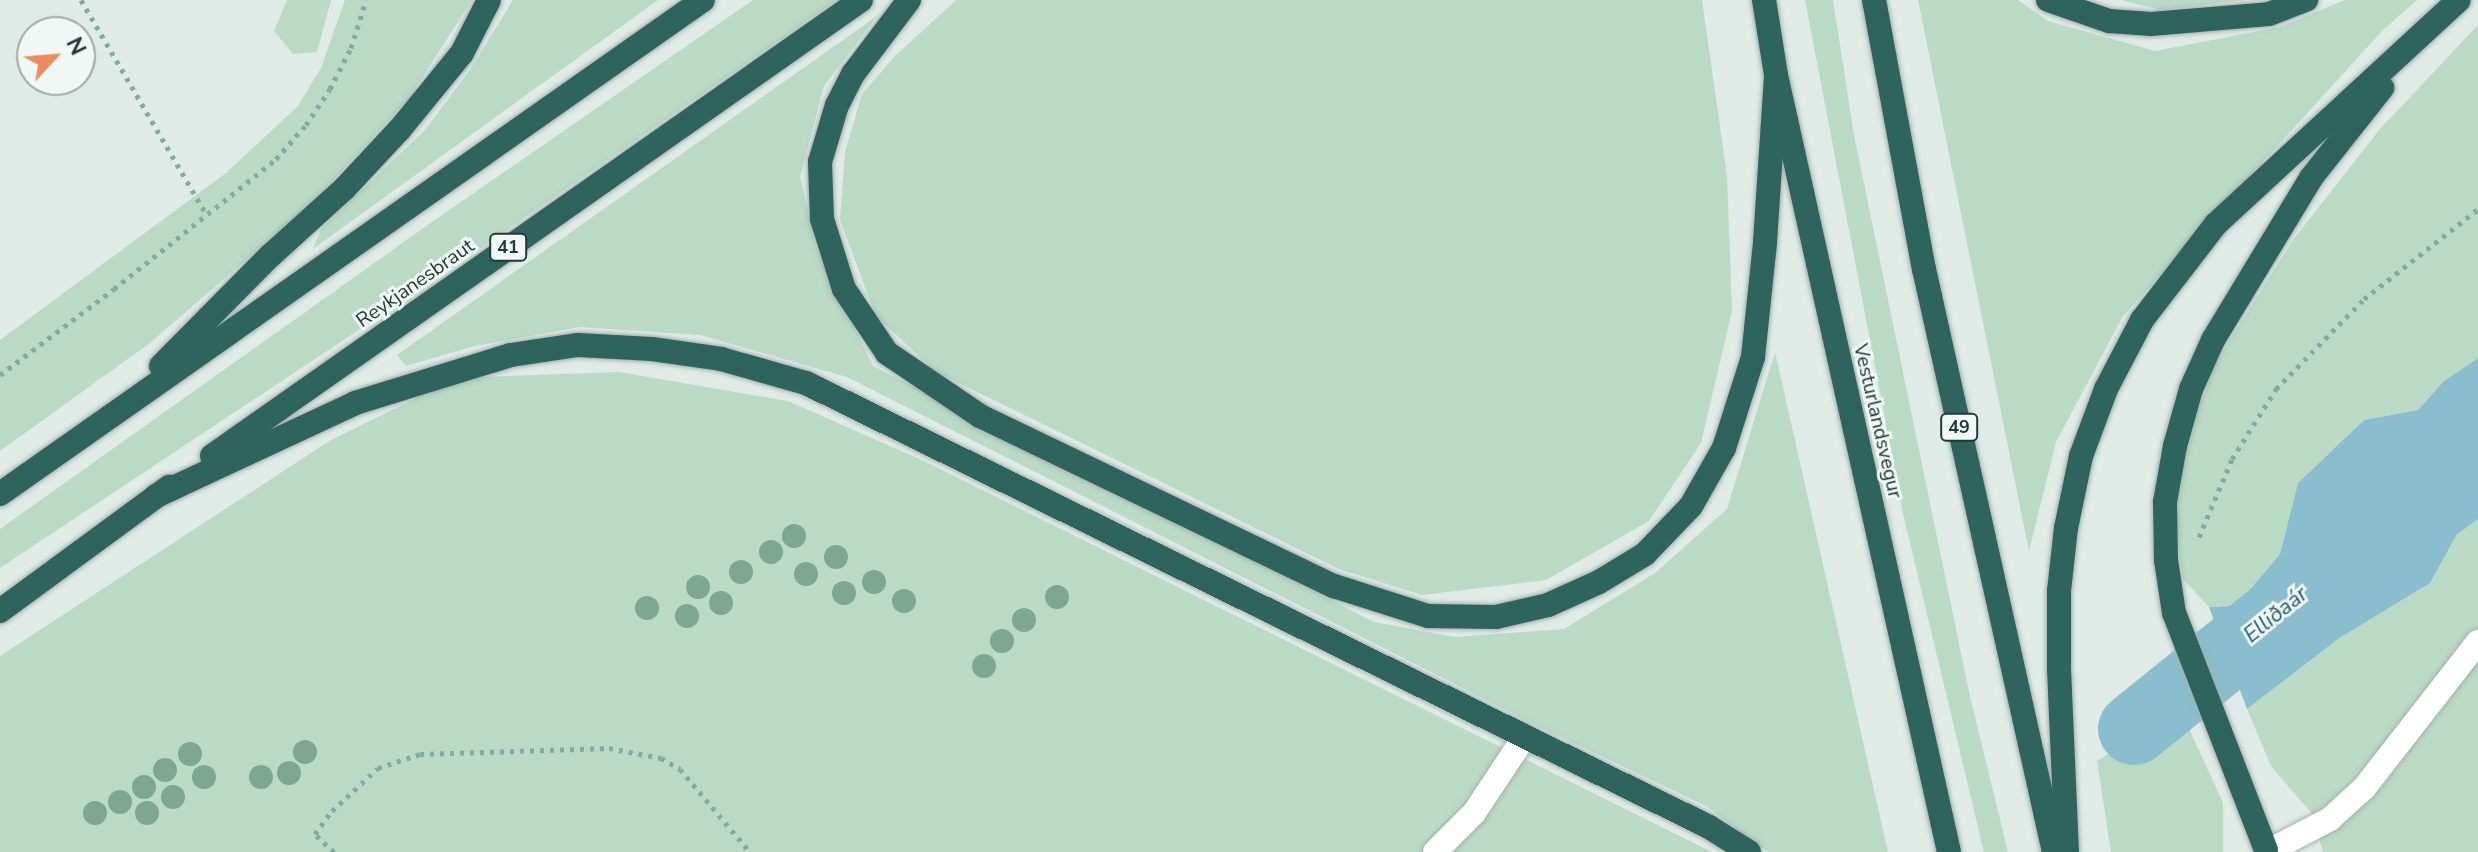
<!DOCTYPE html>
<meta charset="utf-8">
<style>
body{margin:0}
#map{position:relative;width:2478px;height:852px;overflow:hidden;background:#e0eae6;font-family:"Nunito Sans",sans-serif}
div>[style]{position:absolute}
.green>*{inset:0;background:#badac5}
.water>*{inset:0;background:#8abdcd}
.river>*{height:72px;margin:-36px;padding:0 36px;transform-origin:36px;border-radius:36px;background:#8abdcd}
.path>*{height:5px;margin-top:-2.5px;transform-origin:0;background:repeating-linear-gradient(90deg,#82aca2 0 4px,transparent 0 10px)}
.roads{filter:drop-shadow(0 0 2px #a3b1ad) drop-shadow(0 0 2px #a3b1ad)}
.minor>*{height:24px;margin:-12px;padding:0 12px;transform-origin:12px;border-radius:12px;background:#fff}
.highway>*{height:24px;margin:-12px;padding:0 12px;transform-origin:12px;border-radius:12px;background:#2f645e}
.trees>*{width:24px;height:24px;margin:-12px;border-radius:50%;background:#7ea691}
span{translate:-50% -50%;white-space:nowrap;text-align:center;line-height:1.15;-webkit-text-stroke:6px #f0f7f4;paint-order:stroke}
.shield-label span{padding:2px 6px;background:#f0f7f4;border:2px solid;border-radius:6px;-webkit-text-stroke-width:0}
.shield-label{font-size:18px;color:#223935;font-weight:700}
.street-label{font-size:20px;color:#223935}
.water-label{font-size:22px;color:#1f5d72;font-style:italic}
.north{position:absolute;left:16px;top:16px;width:80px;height:80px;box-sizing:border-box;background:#f0f7f4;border:2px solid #9eaba8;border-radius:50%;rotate:64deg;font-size:22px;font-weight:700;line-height:32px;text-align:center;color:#223935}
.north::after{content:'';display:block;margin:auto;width:28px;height:36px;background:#ea8c5e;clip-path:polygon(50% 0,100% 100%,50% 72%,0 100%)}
</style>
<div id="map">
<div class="green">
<i style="clip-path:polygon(287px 0,331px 0,317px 52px,293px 54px,274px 31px)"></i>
<i style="clip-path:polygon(345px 0,472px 0,409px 98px,314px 201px,150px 343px,0 451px,0 340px,226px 173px,298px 106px,321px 68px)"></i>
<i style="clip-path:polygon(513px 0,658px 0,313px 249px,321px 229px,425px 130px,470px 70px)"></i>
<i style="clip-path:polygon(753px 0,837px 0,452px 268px,0 568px,0 529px,422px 229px)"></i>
<i style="clip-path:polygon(956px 0,1702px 0,1727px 176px,1732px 311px,1701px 443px,1649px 521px,1546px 580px,1422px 595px,1339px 569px,936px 372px,876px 316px,840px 220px,845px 152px,862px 94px,894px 57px)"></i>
<i style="clip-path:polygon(1805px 0,1833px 0,1854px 135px,1969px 692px,2008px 852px,1984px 852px,1904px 518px)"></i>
<i style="clip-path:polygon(1918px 0,2018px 0,2048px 21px,2155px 51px,2280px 27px,2345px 0,2417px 0,2381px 32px,2123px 316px,2056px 442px,2029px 551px)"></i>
<i style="clip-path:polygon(2121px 0,2246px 0,2160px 10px)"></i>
<i style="clip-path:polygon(877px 16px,824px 86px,800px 177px,818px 253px,873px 366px,1374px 622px,1455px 637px,1564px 629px,1655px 573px,1727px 509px,1775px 352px,1888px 852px,1768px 852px,1706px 806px,1544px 729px,847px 377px,700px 335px,580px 327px,475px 346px,406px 366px,397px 355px)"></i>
<i style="clip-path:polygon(2478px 25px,2478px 358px,2444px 381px,2418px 410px,2364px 420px,2298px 483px,2280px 554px,2236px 606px,2209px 607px,2182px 578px,2176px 512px,2188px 437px,2215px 364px,2293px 240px,2380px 129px)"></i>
<i style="clip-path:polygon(619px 372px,788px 401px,924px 461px,1712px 852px,0 852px,0 656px,331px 440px,457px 378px)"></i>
<i style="clip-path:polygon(2478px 519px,2478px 852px,2323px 852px,2312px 814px,2271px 766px,2247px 709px,2338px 639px,2430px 583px,2457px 534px)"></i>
<i style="clip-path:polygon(2180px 709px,2223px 803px,2223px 852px,2111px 852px,2097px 761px)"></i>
</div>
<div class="water">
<i style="clip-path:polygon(2478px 358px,2478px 519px,2457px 534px,2430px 583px,2338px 639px,2247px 709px,2209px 607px,2236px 606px,2280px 554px,2298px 483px,2364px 420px,2418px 410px,2444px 381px)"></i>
</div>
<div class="river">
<i style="left:2134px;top:729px;width:217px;rotate:-38.8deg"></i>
</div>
<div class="path">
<i style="left:81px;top:0;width:250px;rotate:59.7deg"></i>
<i style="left:0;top:375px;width:143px;rotate:-37deg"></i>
<i style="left:114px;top:289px;width:208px;rotate:-38.7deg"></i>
<i style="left:276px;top:159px;width:45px;rotate:-48.6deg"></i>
<i style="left:306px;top:125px;width:43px;rotate:-56.3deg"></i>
<i style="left:330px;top:89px;width:46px;rotate:-62.9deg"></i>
<i style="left:351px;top:48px;width:50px;rotate:-72.6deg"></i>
<i style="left:2199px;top:537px;width:85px;rotate:-67.1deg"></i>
<i style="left:2232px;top:459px;width:83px;rotate:-57.8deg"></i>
<i style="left:2276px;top:389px;width:126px;rotate:-45.6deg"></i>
<i style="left:2364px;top:299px;width:145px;rotate:-38.3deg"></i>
<i style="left:334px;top:852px;width:26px;rotate:-137deg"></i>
<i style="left:315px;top:834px;width:29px;rotate:-54deg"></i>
<i style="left:332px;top:811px;width:63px;rotate:-43.1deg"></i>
<i style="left:378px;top:768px;width:44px;rotate:-18.4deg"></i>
<i style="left:420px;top:754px;width:189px;rotate:-1.8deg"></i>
<i style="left:609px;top:748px;width:53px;rotate:10.9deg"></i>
<i style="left:661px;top:758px;width:22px;rotate:30deg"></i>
<i style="left:680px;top:769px;width:109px;rotate:49.9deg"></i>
</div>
<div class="roads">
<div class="minor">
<i style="left:1435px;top:852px;width:55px;rotate:-45deg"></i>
<i style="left:1474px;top:813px;width:92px;rotate:-56.5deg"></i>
<i style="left:2267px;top:852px;width:71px;rotate:-27.6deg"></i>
<i style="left:2330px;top:819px;width:47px;rotate:-42.4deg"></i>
<i style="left:2365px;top:787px;width:184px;rotate:-52.1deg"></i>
</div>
<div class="highway">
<i style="left:909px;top:0;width:93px;rotate:127.1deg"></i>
<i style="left:853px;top:74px;width:35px;rotate:117deg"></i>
<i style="left:837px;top:105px;width:59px;rotate:106.6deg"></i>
<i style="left:820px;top:162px;width:57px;rotate:88deg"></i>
<i style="left:822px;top:219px;width:73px;rotate:72.6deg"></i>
<i style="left:844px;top:289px;width:77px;rotate:56.1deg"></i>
<i style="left:887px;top:353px;width:112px;rotate:34.1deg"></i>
<i style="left:980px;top:416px;width:393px;rotate:25.7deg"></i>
<i style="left:1334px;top:586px;width:99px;rotate:17.7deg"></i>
<i style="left:1428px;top:616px;width:68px;rotate:0.8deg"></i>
<i style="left:1496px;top:617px;width:53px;rotate:-13deg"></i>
<i style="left:1548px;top:605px;width:56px;rotate:-24.3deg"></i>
<i style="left:1599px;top:582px;width:54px;rotate:-31.3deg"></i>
<i style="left:1645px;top:554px;width:66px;rotate:-46.2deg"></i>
<i style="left:1691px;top:506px;width:67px;rotate:-60.4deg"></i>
<i style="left:1724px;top:448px;width:96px;rotate:-72.3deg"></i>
<i style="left:1753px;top:357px;width:116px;rotate:-84deg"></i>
<i style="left:1765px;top:242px;width:167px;rotate:-86.2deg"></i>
<i style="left:1764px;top:0;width:76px;rotate:80.9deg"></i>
<i style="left:1776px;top:75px;width:796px;rotate:77.45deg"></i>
<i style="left:1874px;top:0;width:274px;rotate:79.5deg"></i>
<i style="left:1924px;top:269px;width:597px;rotate:77.43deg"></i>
<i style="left:2048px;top:0;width:65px;rotate:19deg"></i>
<i style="left:2109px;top:21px;width:42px;rotate:4.1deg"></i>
<i style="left:2151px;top:24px;width:118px;rotate:-4.8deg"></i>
<i style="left:2269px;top:14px;width:40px;rotate:-21deg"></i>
<i style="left:161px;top:366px;width:155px;rotate:-45.3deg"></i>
<i style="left:270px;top:256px;width:100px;rotate:-42.2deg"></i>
<i style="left:344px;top:189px;width:82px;rotate:-47deg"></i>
<i style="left:400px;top:129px;width:98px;rotate:-50.8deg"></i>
<i style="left:462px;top:53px;width:59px;rotate:-63deg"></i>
<i style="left:212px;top:456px;width:793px;rotate:-35.09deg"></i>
<i style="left:0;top:494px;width:859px;rotate:-35.1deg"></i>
<i style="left:156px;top:496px;width:220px;rotate:-25deg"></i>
<i style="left:355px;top:403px;width:163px;rotate:-17.1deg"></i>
<i style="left:511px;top:355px;width:68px;rotate:-8.5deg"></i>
<i style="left:578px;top:345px;width:74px;rotate:3.1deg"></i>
<i style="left:652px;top:349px;width:70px;rotate:8.2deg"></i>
<i style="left:721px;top:359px;width:88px;rotate:15.8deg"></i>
<i style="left:806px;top:383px;width:1006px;rotate:26.18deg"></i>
<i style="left:1709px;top:827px;width:47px;rotate:32deg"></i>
<i style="left:0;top:611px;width:210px;rotate:-36.3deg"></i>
<i style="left:2266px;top:850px;width:254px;rotate:-111.2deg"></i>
<i style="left:2174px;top:613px;width:54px;rotate:-98.6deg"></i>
<i style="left:2166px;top:560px;width:58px;rotate:-91deg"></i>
<i style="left:2165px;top:502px;width:57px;rotate:-79.9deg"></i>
<i style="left:2175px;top:446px;width:59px;rotate:-74.3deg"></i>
<i style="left:2191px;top:389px;width:54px;rotate:-65.8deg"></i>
<i style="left:2213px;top:340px;width:189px;rotate:-58.8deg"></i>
<i style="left:2311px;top:178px;width:115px;rotate:-51.7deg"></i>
<i style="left:2067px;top:852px;width:182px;rotate:-92.5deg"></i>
<i style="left:2059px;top:670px;width:79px;rotate:-90deg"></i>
<i style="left:2059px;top:591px;width:63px;rotate:-83.7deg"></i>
<i style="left:2066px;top:528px;width:74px;rotate:-78.2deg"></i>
<i style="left:2081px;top:456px;width:72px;rotate:-69.5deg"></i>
<i style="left:2106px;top:389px;width:78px;rotate:-62.4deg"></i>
<i style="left:2142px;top:320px;width:121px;rotate:-52.4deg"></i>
<i style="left:2216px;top:224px;width:330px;rotate:-42.7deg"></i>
</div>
</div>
<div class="trees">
<i style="left:794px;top:536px"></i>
<i style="left:771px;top:552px"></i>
<i style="left:836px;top:557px"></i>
<i style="left:741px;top:572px"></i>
<i style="left:806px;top:574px"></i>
<i style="left:874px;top:582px"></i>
<i style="left:698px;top:587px"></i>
<i style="left:844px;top:593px"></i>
<i style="left:1057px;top:597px"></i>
<i style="left:904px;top:601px"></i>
<i style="left:721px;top:603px"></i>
<i style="left:647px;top:608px"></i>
<i style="left:687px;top:616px"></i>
<i style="left:1024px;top:620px"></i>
<i style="left:1002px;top:641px"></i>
<i style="left:984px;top:666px"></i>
<i style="left:305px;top:752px"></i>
<i style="left:190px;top:754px"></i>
<i style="left:165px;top:770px"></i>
<i style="left:289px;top:773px"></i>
<i style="left:204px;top:777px"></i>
<i style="left:261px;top:777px"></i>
<i style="left:144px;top:787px"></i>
<i style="left:173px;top:797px"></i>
<i style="left:120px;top:802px"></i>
<i style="left:95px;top:813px"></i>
<i style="left:147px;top:813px"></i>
</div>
<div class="shield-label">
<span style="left:508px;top:247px">41</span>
<span style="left:1959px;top:427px">49</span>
</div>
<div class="street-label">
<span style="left:415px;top:283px;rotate:-35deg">Reykjanesbraut</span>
<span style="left:1878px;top:421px;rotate:77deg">Vesturlandsvegur</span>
</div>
<div class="water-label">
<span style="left:2276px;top:615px;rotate:-39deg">Elliðaár</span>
</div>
<div class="north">N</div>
</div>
